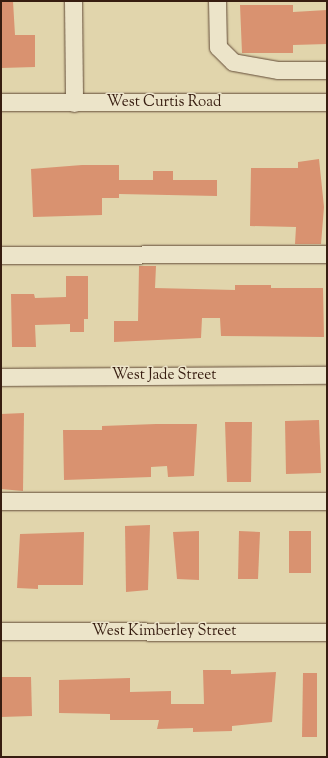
<!DOCTYPE html>
<style>
body{margin:0}
#map{position:relative;width:328px;height:758px;overflow:hidden;background:#e1d5ac;font-family:"Sorts Mill Goudy",serif}
div>[style]{position:absolute}
.building>*{inset:0;background:#d99270}
.roads{filter:drop-shadow(0 0 1px #624b37) drop-shadow(0 0 1px #624b37)}
.minor>*{height:17px;margin:-8.5px;padding:0 8.5px;transform-origin:8.5px;border-radius:8.5px;background:#ece4c9}
span{translate:-50% -50%;white-space:nowrap;text-align:center;line-height:1.15;-webkit-text-stroke:3px #ece4c9;paint-order:stroke}
.street-label{font-size:15px;color:#371d10}
.frame{position:absolute;inset:0;border:2px solid #371d10;pointer-events:none}
</style>
<div id="map">
<div class="building">
<i style="clip-path:polygon(1px 1px,13px 1px,15px 35px,35px 35px,35px 67px,1px 68px)"></i>
<i style="clip-path:polygon(240px 5px,293px 5px,293px 12px,327px 10px,327px 44px,293px 45px,293px 53px,242px 53px)"></i>
<i style="clip-path:polygon(319px 159px,324px 207px,321px 244px,295px 244px,296px 227px,250px 226px,251px 168px,298px 168px,298px 162px)"></i>
<i style="clip-path:polygon(82px 165px,119px 165px,119px 180px,153px 180px,153px 171px,173px 171px,173px 180px,217px 180px,217px 196px,119px 194px,119px 198px,102px 198px,102px 215px,33px 217px,31px 169px)"></i>
<i style="clip-path:polygon(139px 266px,156px 266px,155px 288px,235px 290px,235px 285px,271px 285px,271px 288px,323px 288px,324px 337px,221px 336px,220px 318px,202px 318px,201px 338px,114px 342px,114px 321px,138px 321px)"></i>
<i style="clip-path:polygon(66px 276px,88px 276px,88px 319px,84px 319px,84px 332px,70px 332px,70px 324px,35px 325px,36px 347px,12px 347px,11px 294px,34px 294px,35px 298px,66px 297px)"></i>
<i style="clip-path:polygon(24px 413px,23px 491px,1px 489px,1px 414px)"></i>
<i style="clip-path:polygon(319px 420px,321px 473px,286px 474px,285px 421px)"></i>
<i style="clip-path:polygon(225px 422px,252px 422px,251px 482px,227px 482px)"></i>
<i style="clip-path:polygon(156px 424px,197px 424px,194px 476px,168px 477px,167px 466px,151px 467px,151px 477px,64px 480px,63px 430px,102px 430px,102px 426px)"></i>
<i style="clip-path:polygon(150px 525px,148px 590px,126px 592px,125px 526px)"></i>
<i style="clip-path:polygon(199px 531px,199px 580px,177px 579px,173px 532px)"></i>
<i style="clip-path:polygon(239px 531px,260px 532px,258px 579px,238px 579px)"></i>
<i style="clip-path:polygon(289px 531px,311px 531px,311px 573px,289px 573px)"></i>
<i style="clip-path:polygon(84px 532px,83px 585px,38px 585px,38px 589px,17px 588px,20px 534px)"></i>
<i style="clip-path:polygon(203px 670px,231px 670px,231px 674px,276px 672px,272px 722px,232px 726px,232px 731px,193px 732px,193px 728px,157px 729px,159px 720px,110px 720px,110px 714px,59px 713px,59px 680px,130px 678px,130px 692px,171px 691px,171px 704px,204px 704px)"></i>
<i style="clip-path:polygon(303px 673px,317px 673px,317px 737px,302px 737px)"></i>
<i style="clip-path:polygon(1px 677px,31px 677px,32px 716px,1px 717px)"></i>
</div>
<div class="roads">
<div class="minor">
<i style="left:73px;top:1px;width:102px;rotate:89.4deg"></i>
<i style="left:217px;top:1px;width:46px;rotate:88.8deg"></i>
<i style="left:218px;top:47px;width:21px;rotate:45deg"></i>
<i style="left:233px;top:62px;width:46px;rotate:10.1deg"></i>
<i style="left:278px;top:70px;width:49px"></i>
<i style="left:1px;top:102px;width:326px"></i>
<i style="left:1px;top:255px;width:326px;rotate:-0.2deg"></i>
<i style="left:1px;top:377px;width:326px;rotate:-0.4deg"></i>
<i style="left:1px;top:501px;width:326px"></i>
<i style="left:1px;top:631px;width:326px;rotate:0.2deg"></i>
</div>
</div>
<div class="street-label">
<span style="left:164px;top:103px">West Curtis Road</span>
<span style="left:164px;top:376px">West Jade Street</span>
<span style="left:164px;top:632px">West Kimberley Street</span>
</div>
<div class="frame"></div>
</div>
